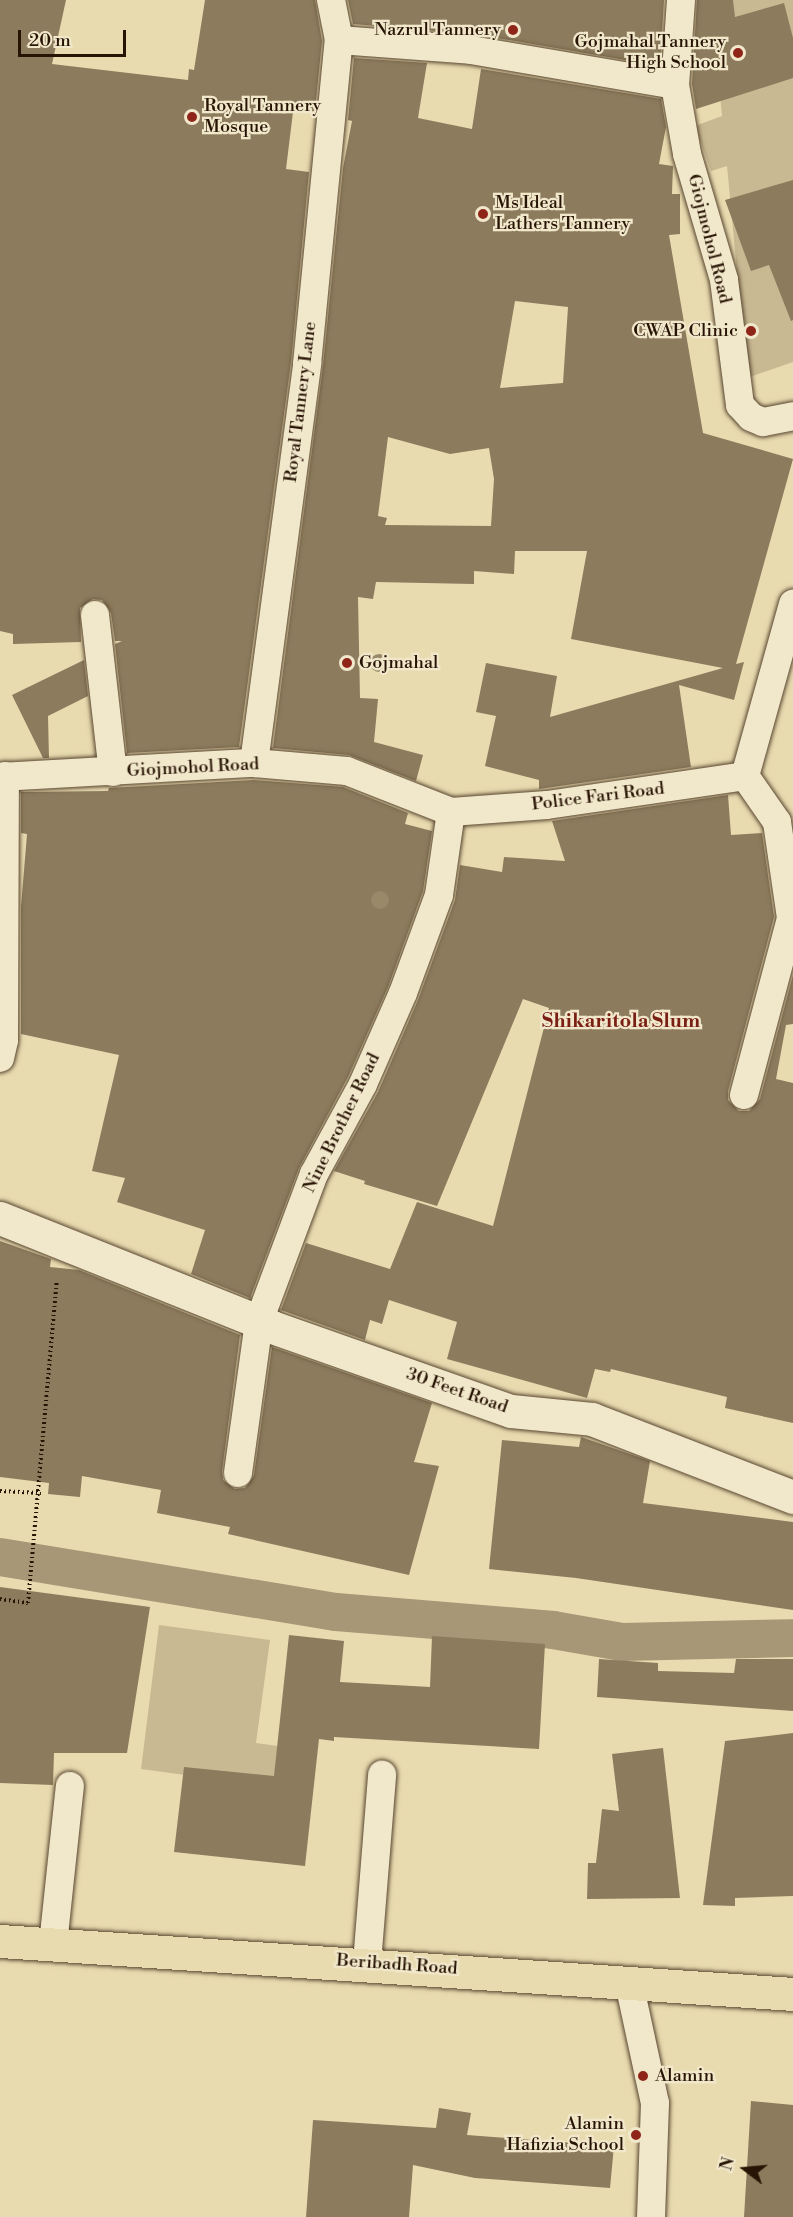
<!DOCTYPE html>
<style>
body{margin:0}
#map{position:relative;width:793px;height:2217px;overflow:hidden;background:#e9dbb0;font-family:"Libre Bodoni",serif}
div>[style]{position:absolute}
.green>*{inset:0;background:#c8b993}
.canal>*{height:38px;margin:-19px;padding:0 19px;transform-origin:19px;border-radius:19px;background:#a79776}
.building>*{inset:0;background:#8c7b5d}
.path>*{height:4px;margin-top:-2px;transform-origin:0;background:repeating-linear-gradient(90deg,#281404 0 1.5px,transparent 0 4.5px)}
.roads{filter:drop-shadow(0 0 2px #58462f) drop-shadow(0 0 2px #58462f)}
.street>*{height:28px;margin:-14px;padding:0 14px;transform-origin:14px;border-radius:14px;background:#f1e8cc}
.secondary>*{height:33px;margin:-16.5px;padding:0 16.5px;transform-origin:16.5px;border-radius:16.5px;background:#f1e8cc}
.highway>*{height:33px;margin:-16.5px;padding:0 16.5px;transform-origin:16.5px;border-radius:16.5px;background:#e9dbb0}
.trees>*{width:18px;height:18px;margin:-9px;border-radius:50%;background:#998969}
.dots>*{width:16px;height:16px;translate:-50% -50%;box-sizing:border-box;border:3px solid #f1e8cc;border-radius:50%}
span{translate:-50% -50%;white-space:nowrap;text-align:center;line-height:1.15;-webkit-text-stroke:4.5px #f1e8cc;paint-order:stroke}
.poi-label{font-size:18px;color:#281404}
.right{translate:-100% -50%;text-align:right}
.left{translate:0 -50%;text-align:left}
.street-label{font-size:18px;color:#281404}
.neighbourhood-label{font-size:20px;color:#7a1f14;font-weight:700}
.north{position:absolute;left:715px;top:2139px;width:60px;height:60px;-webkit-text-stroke:4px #f1e8cc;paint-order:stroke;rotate:286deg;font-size:16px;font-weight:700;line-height:24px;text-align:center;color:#281404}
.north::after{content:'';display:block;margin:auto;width:21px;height:27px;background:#281404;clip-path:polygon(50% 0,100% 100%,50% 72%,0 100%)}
.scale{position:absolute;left:18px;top:30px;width:108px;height:27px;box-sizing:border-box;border:3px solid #281404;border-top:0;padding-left:8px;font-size:18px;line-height:21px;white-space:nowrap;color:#281404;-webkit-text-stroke:4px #f1e8cc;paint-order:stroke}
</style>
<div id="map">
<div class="green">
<i style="clip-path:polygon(711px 0,793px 0,793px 362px,747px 378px,727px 166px,711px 171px,695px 126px,722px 116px)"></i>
<i style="clip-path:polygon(159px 1625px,270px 1640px,256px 1743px,316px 1751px,311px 1792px,141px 1769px)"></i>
</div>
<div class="canal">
<i style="left:0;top:1557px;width:340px;rotate:9.3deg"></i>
<i style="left:336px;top:1612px;width:218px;rotate:4.7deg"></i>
<i style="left:553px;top:1630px;width:70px;rotate:9.9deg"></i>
<i style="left:622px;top:1642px;width:171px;rotate:-1.3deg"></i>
</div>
<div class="building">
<i style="clip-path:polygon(0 0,66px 0,52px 64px,188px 80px,189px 69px,194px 70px,205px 0,315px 0,322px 41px,315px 111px,293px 112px,286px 169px,309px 172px,291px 362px,239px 747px,127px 753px,115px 644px,122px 641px,115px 641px,111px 613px,102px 600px,93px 599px,80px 608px,81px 642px,13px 644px,13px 634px,0 631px)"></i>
<i style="clip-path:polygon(348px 0,664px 0,660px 66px,474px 34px,353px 24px)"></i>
<i style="clip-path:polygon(697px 0,733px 0,735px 17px,784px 3px,793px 38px,793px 78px,696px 109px,692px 84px)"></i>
<i style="clip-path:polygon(evenodd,354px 58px,427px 63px,418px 118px,472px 129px,481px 69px,661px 99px,666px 127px,659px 164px,673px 166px,672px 194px,680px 194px,680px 234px,669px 235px,703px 433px,793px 459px,736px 664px,744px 662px,734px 700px,679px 685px,691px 767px,539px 789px,539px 780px,485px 766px,496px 716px,476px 712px,486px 663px,557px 676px,550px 717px,723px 668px,571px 639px,587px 551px,515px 551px,514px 574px,474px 571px,474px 584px,376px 582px,373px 599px,358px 597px,360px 698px,378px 699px,374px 742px,423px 755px,416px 781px,349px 755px,273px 748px,323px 366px,343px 168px,352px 121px,348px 120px,354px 58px,515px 301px,568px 307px,563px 383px,500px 388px,515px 301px,354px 58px,388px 437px,450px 454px,489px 448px,494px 479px,491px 526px,385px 525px,387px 518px,378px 516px,388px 437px)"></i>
<i style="clip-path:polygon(793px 180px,793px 320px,791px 321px,769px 265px,751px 271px,725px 200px)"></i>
<i style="clip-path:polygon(84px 660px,88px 696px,48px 716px,49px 758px,43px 758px,12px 695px)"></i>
<i style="clip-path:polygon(254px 780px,343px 787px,408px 813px,405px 824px,432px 831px,423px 891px,388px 987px,348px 1077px,299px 1168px,250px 1298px,191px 1274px,205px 1230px,117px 1202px,125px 1178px,92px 1171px,119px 1055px,21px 1034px,21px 907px,27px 834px,21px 833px,21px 792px,108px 791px,109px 788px)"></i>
<i style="clip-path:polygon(728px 795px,731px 835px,762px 833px,774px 917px,728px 1091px,728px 1100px,739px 1111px,749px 1111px,760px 1099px,793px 975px,793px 1024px,786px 1025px,776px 1079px,793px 1083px,793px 1423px,725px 1408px,727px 1397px,611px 1369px,610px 1372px,595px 1369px,587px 1398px,447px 1359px,457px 1322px,389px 1300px,382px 1324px,370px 1320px,365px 1340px,281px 1310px,306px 1243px,390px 1269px,417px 1202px,493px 1226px,549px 1008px,523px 999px,437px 1206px,364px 1184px,365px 1181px,334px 1171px,378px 1092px,418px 1000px,455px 900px,460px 865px,502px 872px,504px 857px,565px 861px,552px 821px)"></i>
<i style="clip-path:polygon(0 1241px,51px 1259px,50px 1267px,79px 1270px,240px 1335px,222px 1471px,223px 1480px,235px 1489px,245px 1488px,254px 1475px,272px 1347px,432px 1403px,414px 1462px,439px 1466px,409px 1575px,228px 1534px,230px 1527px,157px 1513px,161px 1490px,82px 1476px,80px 1497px,48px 1494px,49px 1483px,0 1477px)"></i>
<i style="clip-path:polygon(581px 1437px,650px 1461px,643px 1503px,793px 1522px,793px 1610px,576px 1578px,489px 1569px,502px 1440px,579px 1447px)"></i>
<i style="clip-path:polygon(0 1587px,150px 1607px,127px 1753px,54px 1753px,53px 1785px,0 1783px)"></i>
<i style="clip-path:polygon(289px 1635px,344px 1641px,340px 1682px,430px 1687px,432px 1636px,545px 1644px,539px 1749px,334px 1737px,334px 1741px,319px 1739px,305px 1866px,174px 1852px,184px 1767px,274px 1776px)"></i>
<i style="clip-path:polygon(599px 1659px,658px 1663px,658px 1671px,734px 1673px,736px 1659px,793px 1659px,793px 1711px,597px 1697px)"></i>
<i style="clip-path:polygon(793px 1733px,793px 1896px,735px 1898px,735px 1906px,703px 1905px,725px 1741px)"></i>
<i style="clip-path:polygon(663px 1748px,680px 1898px,587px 1899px,588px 1863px,596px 1863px,602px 1809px,619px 1811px,612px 1754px)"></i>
<i style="clip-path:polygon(751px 2101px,793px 2105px,793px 2217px,744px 2217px)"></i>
<i style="clip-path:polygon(439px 2108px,471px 2113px,467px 2135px,614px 2146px,610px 2188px,475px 2178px,413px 2165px,409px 2217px,306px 2217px,313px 2120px,436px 2128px)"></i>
</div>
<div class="path">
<i style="left:0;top:1491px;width:41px;rotate:2.8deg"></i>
<i style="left:0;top:1599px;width:28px;rotate:8deg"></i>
<i style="left:28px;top:1603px;width:324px;rotate:-84.9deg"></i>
</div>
<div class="roads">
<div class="street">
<i style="left:681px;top:0;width:85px;rotate:94deg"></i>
<i style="left:675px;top:85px;width:70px;rotate:80.1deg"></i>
<i style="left:687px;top:154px;width:131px;rotate:73.6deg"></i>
<i style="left:724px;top:280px;width:126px;rotate:82.7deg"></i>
<i style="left:740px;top:405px;width:16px;rotate:47deg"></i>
<i style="left:751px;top:417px;width:13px;rotate:23deg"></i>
<i style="left:763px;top:422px;width:31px;rotate:-11deg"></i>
<i style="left:339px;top:40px;width:132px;rotate:4.3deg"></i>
<i style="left:471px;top:50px;width:207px;rotate:9.7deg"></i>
<i style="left:95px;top:615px;width:158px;rotate:83.5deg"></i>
<i style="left:254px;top:763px;width:403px;rotate:-82.4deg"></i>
<i style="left:307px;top:364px;width:326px;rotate:-84.4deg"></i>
<i style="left:339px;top:40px;width:41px;rotate:-101.3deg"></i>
<i style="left:745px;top:776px;width:179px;rotate:-74.4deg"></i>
<i style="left:0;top:777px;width:254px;rotate:-3.2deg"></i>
<i style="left:254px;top:763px;width:93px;rotate:4.9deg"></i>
<i style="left:347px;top:771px;width:112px;rotate:21.5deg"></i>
<i style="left:451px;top:812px;width:96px;rotate:-4.2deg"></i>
<i style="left:547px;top:805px;width:200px;rotate:-8.3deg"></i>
<i style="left:0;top:1058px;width:18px;rotate:-77deg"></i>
<i style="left:4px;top:1040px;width:264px;rotate:-89.8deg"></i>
<i style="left:744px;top:1095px;width:183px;rotate:-75.1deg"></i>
<i style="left:791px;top:918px;width:97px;rotate:-98.3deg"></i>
<i style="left:777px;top:822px;width:56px;rotate:-124.8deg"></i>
<i style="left:238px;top:1473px;width:153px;rotate:-82.1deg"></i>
<i style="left:259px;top:1321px;width:157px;rotate:-69.5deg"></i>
<i style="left:314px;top:1174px;width:102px;rotate:-61.4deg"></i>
<i style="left:363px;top:1084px;width:99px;rotate:-66.3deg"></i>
<i style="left:403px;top:993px;width:104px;rotate:-69.8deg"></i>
<i style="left:439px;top:895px;width:84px;rotate:-81.8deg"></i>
<i style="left:53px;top:1944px;width:159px;rotate:-83.9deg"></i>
<i style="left:367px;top:1963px;width:189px;rotate:-85.4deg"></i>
<i style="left:629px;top:1983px;width:123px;rotate:77.8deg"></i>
<i style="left:655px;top:2103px;width:114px;rotate:92deg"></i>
</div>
<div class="secondary">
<i style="left:0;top:1218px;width:293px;rotate:21.8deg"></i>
<i style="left:272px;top:1327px;width:253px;rotate:19.4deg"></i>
<i style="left:511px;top:1411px;width:81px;rotate:5.6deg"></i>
<i style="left:592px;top:1419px;width:216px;rotate:21.2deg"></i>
</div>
<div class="highway">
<i style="left:0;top:1941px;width:795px;rotate:3.82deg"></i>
</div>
</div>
<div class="trees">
<i style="left:379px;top:663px"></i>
<i style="left:380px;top:900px"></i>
</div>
<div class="dots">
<i style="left:513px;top:30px;background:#8f2418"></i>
<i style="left:738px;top:53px;background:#8f2418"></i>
<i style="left:192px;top:117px;background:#8f2418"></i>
<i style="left:483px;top:214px;background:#8f2418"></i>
<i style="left:751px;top:331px;background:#8f2418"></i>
<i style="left:347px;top:663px;background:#8f2418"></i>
<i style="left:643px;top:2076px;background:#8f2418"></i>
<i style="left:636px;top:2135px;background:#8f2418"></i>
</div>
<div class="poi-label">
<span class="right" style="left:501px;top:30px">Nazrul Tannery</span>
<span class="right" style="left:726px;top:53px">Gojmahal Tannery<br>High School</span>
<span class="left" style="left:204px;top:117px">Royal Tannery<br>Mosque</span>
<span class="left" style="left:495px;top:214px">Ms Ideal<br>Lathers Tannery</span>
<span class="right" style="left:738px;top:331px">CWAP Clinic</span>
<span class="left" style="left:359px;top:663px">Gojmahal</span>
<span class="left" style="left:655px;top:2076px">Alamin</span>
<span class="right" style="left:624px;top:2135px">Alamin<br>Hafizia School</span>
</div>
<div class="street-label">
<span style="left:709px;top:239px;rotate:76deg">Giojmohol Road</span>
<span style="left:301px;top:402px;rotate:-83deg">Royal Tannery Lane</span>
<span style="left:193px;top:768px;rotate:-3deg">Giojmohol Road</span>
<span style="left:598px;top:797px;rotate:-7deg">Police Fari Road</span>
<span style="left:342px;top:1123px;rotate:-64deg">Nine Brother Road</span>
<span style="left:457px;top:1391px;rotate:19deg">30 Feet Road</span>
<span style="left:397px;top:1965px;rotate:4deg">Beribadh Road</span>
</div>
<div class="neighbourhood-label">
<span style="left:621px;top:1021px">Shikaritola Slum</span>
</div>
<div class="north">N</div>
<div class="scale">20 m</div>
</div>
